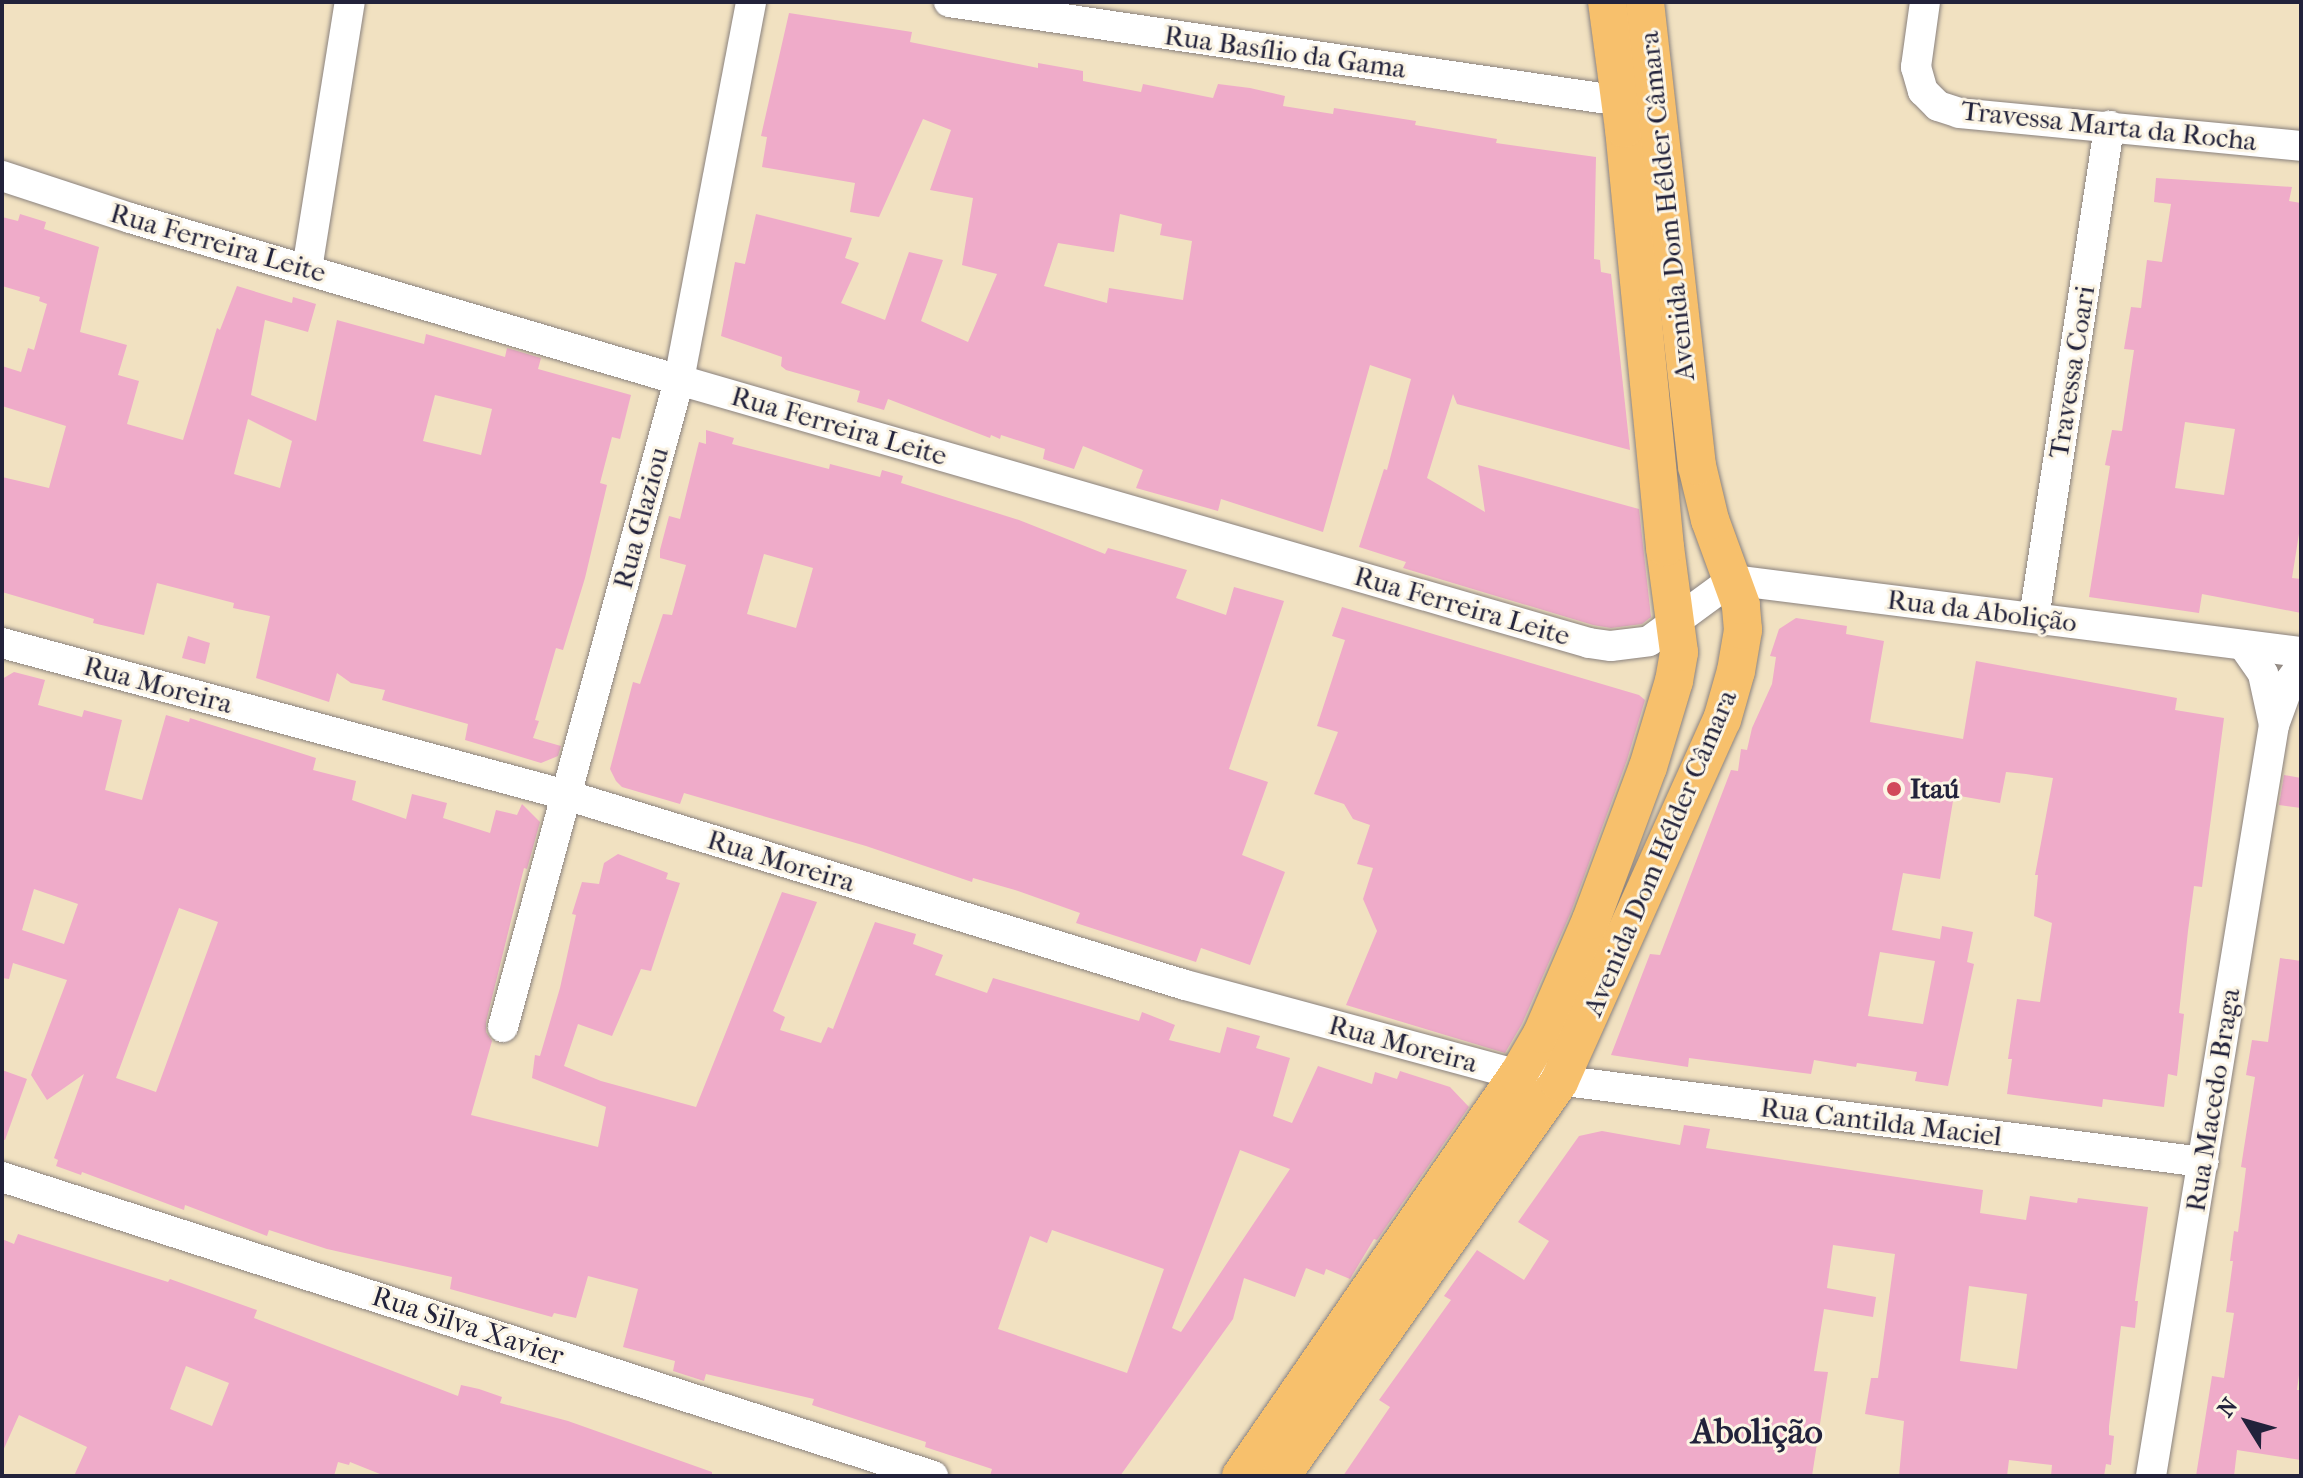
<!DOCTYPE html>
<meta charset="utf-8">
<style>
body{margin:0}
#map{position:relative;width:2303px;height:1478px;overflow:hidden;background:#f1e1c1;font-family:"IM FELL French Canon",serif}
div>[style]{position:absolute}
.building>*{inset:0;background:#efabc9}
.roads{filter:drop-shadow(0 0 2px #8a827e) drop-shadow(0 0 2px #8a827e)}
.minor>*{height:30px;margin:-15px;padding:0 15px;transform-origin:15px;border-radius:15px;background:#fff}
.major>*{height:38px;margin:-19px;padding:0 19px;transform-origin:19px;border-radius:19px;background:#f7c06c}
.dots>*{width:22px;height:22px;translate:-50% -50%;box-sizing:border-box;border:4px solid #fcf5e5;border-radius:50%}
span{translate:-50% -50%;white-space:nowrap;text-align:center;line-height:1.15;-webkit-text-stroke:6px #fcf5e5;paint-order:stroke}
.street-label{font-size:28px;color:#22223b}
.poi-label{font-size:28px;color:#22223b;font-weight:700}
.left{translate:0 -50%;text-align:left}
.district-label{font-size:36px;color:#22223b;font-weight:700}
.frame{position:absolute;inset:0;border:4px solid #22223b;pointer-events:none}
.north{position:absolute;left:2207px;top:1382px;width:80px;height:80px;-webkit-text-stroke:6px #fcf5e5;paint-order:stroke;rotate:307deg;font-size:22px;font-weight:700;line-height:32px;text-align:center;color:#22223b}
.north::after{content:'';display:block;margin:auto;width:28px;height:36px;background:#22223b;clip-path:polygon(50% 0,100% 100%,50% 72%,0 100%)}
</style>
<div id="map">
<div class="building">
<i style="clip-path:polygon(evenodd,789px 13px,912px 32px,910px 42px,1038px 68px,1038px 63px,1083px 71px,1083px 81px,1141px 92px,1143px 84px,1213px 98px,1218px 84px,1250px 88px,1285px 96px,1283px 106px,1333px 114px,1334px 108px,1416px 121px,1415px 125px,1497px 139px,1496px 143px,1596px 157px,1594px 259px,1600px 260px,1601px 272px,1611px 274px,1630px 450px,1457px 404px,1453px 394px,1427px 478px,1485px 512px,1478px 465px,1639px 509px,1651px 617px,1642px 624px,1611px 628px,1593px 625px,1403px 568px,1406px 562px,1359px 547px,1384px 469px,1387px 470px,1411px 379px,1370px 365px,1323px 532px,1221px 499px,1218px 511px,1136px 488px,1143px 470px,1083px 446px,1074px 469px,1043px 459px,1045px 449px,1001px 435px,1000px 439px,991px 435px,990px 438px,888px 399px,884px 410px,857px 402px,860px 391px,786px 370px,781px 366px,782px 357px,721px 336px,735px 262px,745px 264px,756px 214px,852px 238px,845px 258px,859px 263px,841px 303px,885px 320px,909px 252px,943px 260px,921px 321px,968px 342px,997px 274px,962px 265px,973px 198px,930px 190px,951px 130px,923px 119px,879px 217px,850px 212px,855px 183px,762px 167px,767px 137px,761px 136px,789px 13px,1120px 214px,1162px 224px,1160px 235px,1192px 241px,1183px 300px,1109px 288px,1107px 303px,1044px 286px,1058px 243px,1114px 252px,1120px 214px)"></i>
<i style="clip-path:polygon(evenodd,2156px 178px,2292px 187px,2289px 201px,2301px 203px,2301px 521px,2292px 578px,2301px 579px,2301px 613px,2202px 594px,2199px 613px,2089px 597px,2110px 466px,2105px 465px,2112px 430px,2122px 431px,2134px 350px,2124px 349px,2131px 307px,2141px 308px,2147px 260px,2162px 262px,2171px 204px,2154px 202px,2156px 178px,2185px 422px,2235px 429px,2224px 495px,2175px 488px,2185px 422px)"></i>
<i style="clip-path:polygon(evenodd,20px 214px,46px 222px,44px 229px,99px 247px,80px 332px,127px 345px,118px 375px,139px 381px,127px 424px,183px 440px,217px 328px,220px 330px,237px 286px,292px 303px,293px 297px,316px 304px,308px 332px,265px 320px,251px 395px,316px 421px,337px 320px,424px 344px,426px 334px,505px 357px,507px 348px,541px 358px,538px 369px,631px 395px,620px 439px,612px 437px,600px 483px,607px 485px,585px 578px,563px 650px,556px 648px,535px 720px,539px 721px,533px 738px,561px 746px,558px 756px,541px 763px,465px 740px,468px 724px,382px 700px,385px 690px,351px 683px,337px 673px,329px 702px,256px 678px,270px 616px,233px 608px,234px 603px,157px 583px,144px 635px,93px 623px,94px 619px,2px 592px,2px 477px,49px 488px,66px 426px,2px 406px,2px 366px,21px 372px,28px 348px,34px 350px,47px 304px,39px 301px,40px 297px,2px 286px,2px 217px,18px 221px,20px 214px,435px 395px,492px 409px,481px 455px,423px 441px,435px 395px,20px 214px,248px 419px,292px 441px,280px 488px,234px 474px,248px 419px)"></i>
<i style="clip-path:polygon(evenodd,706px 430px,734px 438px,732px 444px,829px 469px,830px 464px,880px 477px,882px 470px,903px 476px,901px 483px,1019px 520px,1105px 554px,1108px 548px,1187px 570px,1176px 598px,1226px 615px,1234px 587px,1284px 601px,1229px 769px,1268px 782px,1242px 855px,1285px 872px,1250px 965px,1201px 948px,1196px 962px,1076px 923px,1080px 913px,1015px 890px,973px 878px,972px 882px,866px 846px,684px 793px,680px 804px,622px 787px,616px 781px,610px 769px,633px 682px,640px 684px,663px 614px,672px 615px,686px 565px,660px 558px,660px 550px,669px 516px,680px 519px,699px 442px,706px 444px,706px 430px,764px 554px,813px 568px,796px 628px,747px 614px,764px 554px)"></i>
<i style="clip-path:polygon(1342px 607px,1639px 695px,1645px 700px,1627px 760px,1571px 912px,1522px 1024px,1505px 1053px,1346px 1005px,1377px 931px,1363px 899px,1373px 868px,1357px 864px,1370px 825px,1353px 819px,1344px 804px,1314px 794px,1338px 732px,1317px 726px,1345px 640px,1332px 636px)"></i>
<i style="clip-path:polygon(evenodd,1796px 618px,1847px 626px,1846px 634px,1884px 641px,1870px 722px,1963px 739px,1976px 661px,2177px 698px,2175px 710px,2224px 718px,2202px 887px,2194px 886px,2188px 931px,2179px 1013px,2184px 1014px,2177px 1076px,2168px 1074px,2164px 1107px,2103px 1099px,2102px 1107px,2007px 1094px,2012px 1059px,2008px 1059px,2017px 999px,2040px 1002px,2052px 923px,2034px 916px,2038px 875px,2035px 875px,2053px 778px,2026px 774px,2006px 772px,2000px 803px,1954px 795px,1940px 879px,1903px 873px,1892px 930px,1940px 939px,1942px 926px,1973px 932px,1967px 962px,1974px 964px,1948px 1086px,1915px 1081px,1917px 1072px,1857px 1063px,1856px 1067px,1814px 1060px,1811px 1074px,1689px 1058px,1688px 1067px,1611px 1055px,1650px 954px,1660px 955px,1731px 770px,1738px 771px,1741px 749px,1747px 750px,1752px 728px,1772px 684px,1776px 657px,1770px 656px,1779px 629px,1796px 618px,1880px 952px,1935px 961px,1923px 1024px,1868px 1016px,1880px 952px)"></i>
<i style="clip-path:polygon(188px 636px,210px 643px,205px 664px,182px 658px)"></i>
<i style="clip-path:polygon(evenodd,14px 672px,45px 680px,38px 705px,82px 717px,84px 710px,122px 720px,105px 790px,142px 800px,166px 715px,189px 722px,190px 718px,316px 758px,313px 770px,356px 781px,352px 800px,406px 819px,412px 794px,447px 803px,443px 818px,490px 833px,496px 810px,517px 815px,522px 804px,540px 822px,527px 869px,524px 868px,486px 1022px,486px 1032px,492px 1041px,471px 1115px,598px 1147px,606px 1107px,532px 1078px,535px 1055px,540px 1056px,560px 988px,576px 915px,572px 914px,582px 882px,599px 884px,604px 863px,618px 854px,668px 873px,666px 879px,680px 883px,651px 971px,641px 969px,612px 1036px,578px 1024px,564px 1066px,601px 1081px,696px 1107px,782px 892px,817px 902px,773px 1011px,785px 1017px,780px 1030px,821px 1043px,828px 1027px,833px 1029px,875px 922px,916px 934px,913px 944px,943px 955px,935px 975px,987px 993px,993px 978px,1139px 1021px,1142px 1012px,1175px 1025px,1169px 1040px,1220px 1053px,1227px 1027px,1260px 1036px,1256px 1048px,1290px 1058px,1273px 1116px,1292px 1123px,1318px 1066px,1372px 1084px,1375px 1072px,1397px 1079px,1400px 1071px,1450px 1087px,1469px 1107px,1377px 1240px,1374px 1239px,1350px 1279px,1326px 1269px,1324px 1275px,1306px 1268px,1295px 1297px,1244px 1278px,1233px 1319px,1120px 1476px,990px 1476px,992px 1469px,925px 1447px,926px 1442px,812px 1405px,814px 1399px,706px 1374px,704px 1381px,673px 1371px,675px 1361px,623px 1347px,638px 1289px,588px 1276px,576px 1318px,554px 1313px,552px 1317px,450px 1289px,452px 1277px,327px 1249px,269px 1230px,267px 1236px,185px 1205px,184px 1210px,82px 1172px,81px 1175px,56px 1166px,58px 1160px,54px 1158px,84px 1074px,47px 1100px,31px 1075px,67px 980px,13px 963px,9px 979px,2px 978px,2px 679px,14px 672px,34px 889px,78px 904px,64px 944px,22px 930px,34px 889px,14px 672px,179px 908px,218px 922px,156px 1092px,116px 1078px,179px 908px,14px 672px,1240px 1150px,1290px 1169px,1181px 1332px,1172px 1328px,1240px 1150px,14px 672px,1052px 1230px,1164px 1269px,1127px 1373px,998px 1329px,1030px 1236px,1047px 1243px,1052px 1230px)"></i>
<i style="clip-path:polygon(2284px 775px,2301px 778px,2301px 808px,2279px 805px)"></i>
<i style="clip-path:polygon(2280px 958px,2301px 961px,2301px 1360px,2297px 1390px,2301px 1390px,2301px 1460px,2237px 1450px,2234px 1476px,2196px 1476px,2212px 1376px,2224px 1378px,2234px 1313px,2226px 1312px,2233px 1261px,2230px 1261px,2234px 1231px,2238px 1232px,2246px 1168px,2241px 1167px,2255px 1077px,2246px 1075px,2252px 1040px,2268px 1042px)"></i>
<i style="clip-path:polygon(2px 1070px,27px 1079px,5px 1140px,2px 1139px)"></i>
<i style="clip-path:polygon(evenodd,1684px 1125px,1710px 1129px,1706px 1148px,1983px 1190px,1980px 1213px,2026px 1220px,2030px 1196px,2077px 1203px,2078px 1198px,2148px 1207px,2135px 1301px,2138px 1301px,2135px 1328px,2121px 1326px,2109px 1426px,2109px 1435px,2114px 1436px,2111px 1465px,2106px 1464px,2104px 1476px,2051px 1476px,2052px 1465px,2009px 1460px,2007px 1476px,1899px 1476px,1904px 1421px,1865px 1414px,1871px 1378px,1878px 1378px,1895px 1254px,1833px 1245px,1827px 1288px,1876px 1297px,1873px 1317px,1824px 1309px,1814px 1371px,1828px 1372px,1812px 1476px,1343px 1476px,1390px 1407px,1379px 1400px,1451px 1300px,1444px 1296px,1477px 1250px,1524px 1280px,1549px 1241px,1518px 1222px,1579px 1136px,1602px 1131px,1680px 1145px,1684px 1125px,1969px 1286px,2027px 1294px,2017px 1369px,1960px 1361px,1969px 1286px)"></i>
<i style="clip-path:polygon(evenodd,18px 1234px,168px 1282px,170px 1279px,257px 1310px,254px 1318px,458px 1396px,461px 1385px,479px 1389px,502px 1397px,500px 1403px,568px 1421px,712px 1472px,712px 1476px,385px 1476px,350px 1462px,349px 1465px,338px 1462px,334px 1476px,74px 1476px,87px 1447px,19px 1415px,2px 1453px,2px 1239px,14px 1244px,18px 1234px,186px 1366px,229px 1383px,212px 1426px,170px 1409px,186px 1366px)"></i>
</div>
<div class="roads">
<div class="minor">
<i style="left:949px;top:2px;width:679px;rotate:8.38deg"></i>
<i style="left:1925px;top:2px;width:66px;rotate:97.9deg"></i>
<i style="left:1916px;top:67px;width:25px;rotate:74deg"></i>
<i style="left:1923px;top:91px;width:21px;rotate:45deg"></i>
<i style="left:1938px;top:106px;width:22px;rotate:18deg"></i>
<i style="left:1959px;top:113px;width:344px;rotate:5.5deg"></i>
<i style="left:2px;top:176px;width:135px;rotate:18.2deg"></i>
<i style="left:130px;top:218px;width:572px;rotate:16.44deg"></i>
<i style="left:679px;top:380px;width:947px;rotate:16.12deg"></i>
<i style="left:1589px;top:643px;width:22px;rotate:8deg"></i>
<i style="left:1611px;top:646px;width:38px;rotate:-7deg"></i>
<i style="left:1649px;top:641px;width:103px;rotate:-36.3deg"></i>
<i style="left:1732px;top:580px;width:574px;rotate:7.21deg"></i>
<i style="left:307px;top:269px;width:270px;rotate:-80.9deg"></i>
<i style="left:2034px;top:618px;width:498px;rotate:-81.3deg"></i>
<i style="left:2px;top:643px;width:584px;rotate:15.08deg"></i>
<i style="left:566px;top:795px;width:648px;rotate:17.06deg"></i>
<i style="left:1185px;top:985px;width:345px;rotate:15.1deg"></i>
<i style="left:1518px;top:1075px;width:691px;rotate:7.24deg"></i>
<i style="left:2243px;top:645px;width:35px;rotate:55deg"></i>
<i style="left:2263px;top:674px;width:52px;rotate:77.8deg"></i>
<i style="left:503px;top:1027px;width:671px;rotate:-74.78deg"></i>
<i style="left:679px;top:380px;width:385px;rotate:-79.2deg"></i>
<i style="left:2px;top:1177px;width:978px;rotate:17.8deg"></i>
<i style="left:2151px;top:1476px;width:761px;rotate:-80.7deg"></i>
<i style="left:2274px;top:725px;width:47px;rotate:-70deg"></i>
<i style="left:2290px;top:681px;width:19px;rotate:-54deg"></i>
</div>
<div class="major">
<i style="left:1241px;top:1476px;width:487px;rotate:-55.4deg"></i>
<i style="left:1518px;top:1075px;width:48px;rotate:-59.7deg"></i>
<i style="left:1542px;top:1034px;width:124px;rotate:-66.7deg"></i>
<i style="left:1591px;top:920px;width:163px;rotate:-69.6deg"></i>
<i style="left:1648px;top:767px;width:90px;rotate:-73.2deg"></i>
<i style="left:1674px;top:681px;width:29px;rotate:-80deg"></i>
<i style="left:1679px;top:652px;width:106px;rotate:-97.6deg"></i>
<i style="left:1665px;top:547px;width:420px;rotate:-95.6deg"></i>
<i style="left:1624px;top:129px;width:128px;rotate:-97.6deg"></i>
<i style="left:1281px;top:1476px;width:482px;rotate:-54.8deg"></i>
<i style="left:1559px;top:1082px;width:397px;rotate:-65.8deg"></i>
<i style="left:1722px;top:720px;width:51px;rotate:-74.1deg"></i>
<i style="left:1736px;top:671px;width:42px;rotate:-80.3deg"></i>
<i style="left:1743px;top:630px;width:25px;rotate:-95deg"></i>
<i style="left:1741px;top:605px;width:90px;rotate:-110deg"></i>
<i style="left:1710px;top:520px;width:56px;rotate:-103.5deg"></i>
<i style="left:1697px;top:466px;width:467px;rotate:-96.4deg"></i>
</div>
</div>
<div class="dots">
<i style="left:1894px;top:789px;background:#d1495b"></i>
</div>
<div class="street-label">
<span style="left:1285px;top:52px;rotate:8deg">Rua Basílio da Gama</span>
<span style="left:2109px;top:126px;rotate:6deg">Travessa Marta da Rocha</span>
<span style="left:1667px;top:206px;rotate:-96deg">Avenida Dom Hélder Câmara</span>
<span style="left:218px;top:243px;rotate:16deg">Rua Ferreira Leite</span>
<span style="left:2072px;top:372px;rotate:-81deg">Travessa Coari</span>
<span style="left:839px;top:426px;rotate:16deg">Rua Ferreira Leite</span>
<span style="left:641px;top:518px;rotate:-75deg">Rua Glaziou</span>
<span style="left:1462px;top:606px;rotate:16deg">Rua Ferreira Leite</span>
<span style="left:1982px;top:611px;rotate:7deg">Rua da Abolição</span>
<span style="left:158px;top:685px;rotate:15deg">Rua Moreira</span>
<span style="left:1660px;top:853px;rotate:-67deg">Avenida Dom Hélder Câmara</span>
<span style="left:781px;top:861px;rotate:17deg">Rua Moreira</span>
<span style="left:1403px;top:1044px;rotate:15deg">Rua Moreira</span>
<span style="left:2213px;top:1100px;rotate:-81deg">Rua Macedo Braga</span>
<span style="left:1881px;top:1122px;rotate:7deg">Rua Cantilda Maciel</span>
<span style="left:468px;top:1326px;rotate:18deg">Rua Silva Xavier</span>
</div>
<div class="poi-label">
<span class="left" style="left:1910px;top:789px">Itaú</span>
</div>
<div class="district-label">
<span style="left:1757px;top:1432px">Abolição</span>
</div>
<div class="frame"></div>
<div class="north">N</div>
</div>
